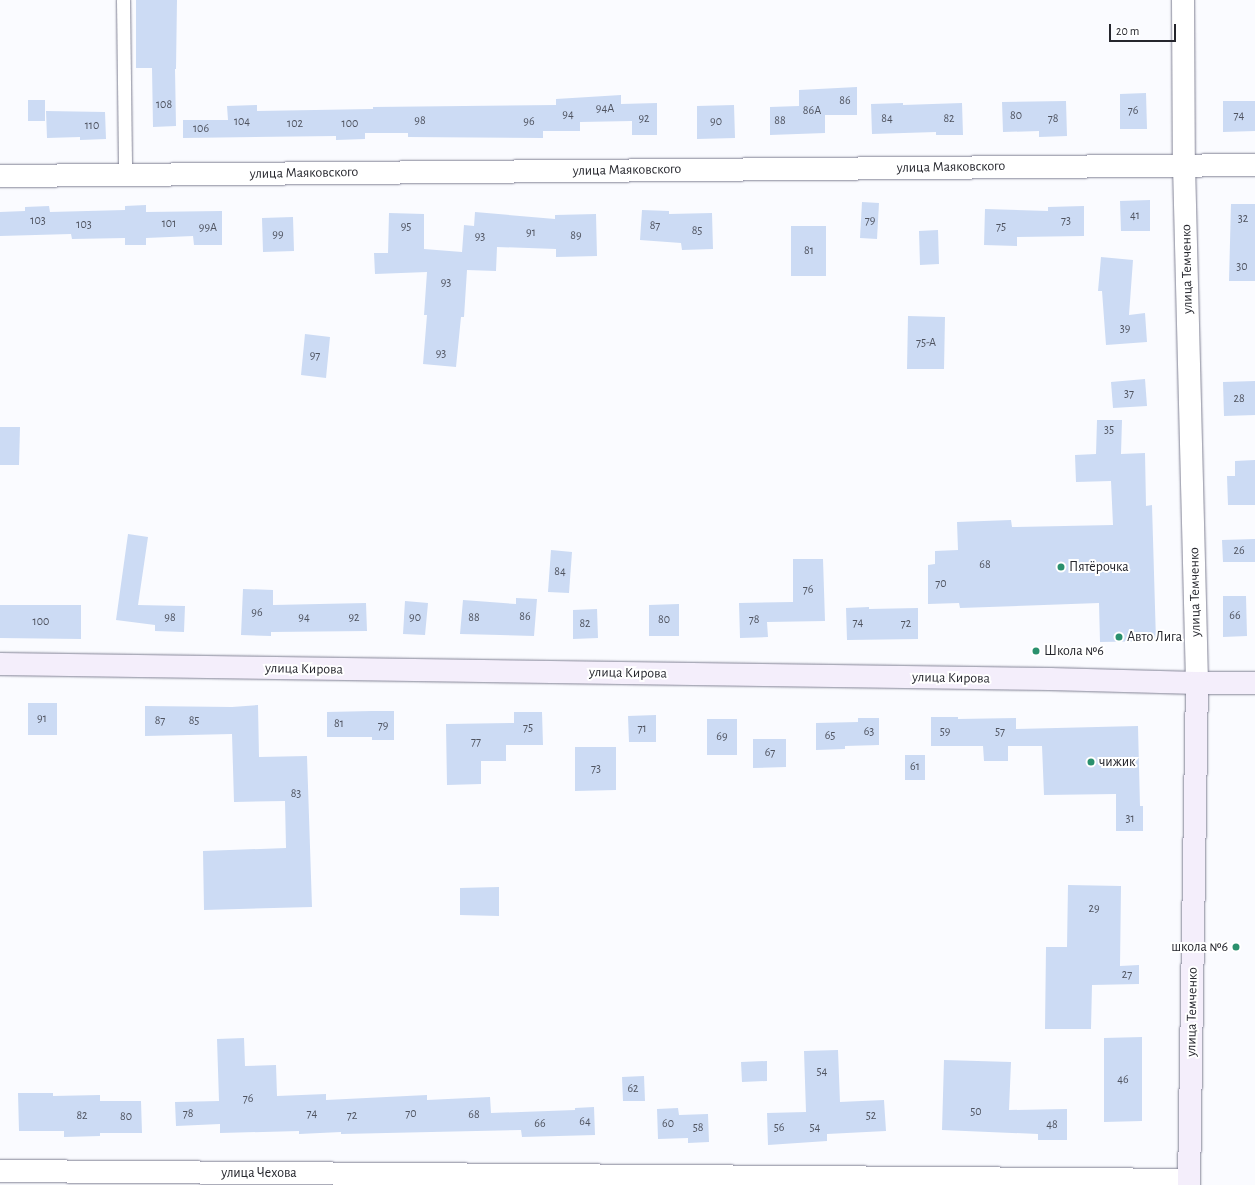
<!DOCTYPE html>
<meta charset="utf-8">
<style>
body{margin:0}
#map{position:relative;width:1255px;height:1185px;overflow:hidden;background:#fafbff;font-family:"Alegreya Sans",sans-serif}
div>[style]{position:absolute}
.building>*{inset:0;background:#ccdbf4}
.roads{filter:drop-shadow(0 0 1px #808194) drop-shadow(0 0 1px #808194)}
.service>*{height:13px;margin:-6.5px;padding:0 6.5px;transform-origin:6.5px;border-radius:6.5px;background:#fff}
.minor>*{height:22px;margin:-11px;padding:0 11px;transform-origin:11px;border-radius:11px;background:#fff}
.secondary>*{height:22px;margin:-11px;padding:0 11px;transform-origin:11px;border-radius:11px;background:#f4eefb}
.dots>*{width:11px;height:11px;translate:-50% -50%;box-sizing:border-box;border:2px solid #fff;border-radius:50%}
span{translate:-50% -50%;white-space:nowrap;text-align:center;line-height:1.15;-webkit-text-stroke:4px #fff;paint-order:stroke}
.number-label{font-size:12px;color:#4f535f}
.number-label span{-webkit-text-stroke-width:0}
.street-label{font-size:14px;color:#25262d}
.poi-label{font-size:14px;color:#25262d}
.left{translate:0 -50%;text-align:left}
.right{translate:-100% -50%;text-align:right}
.scale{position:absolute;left:1109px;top:24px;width:67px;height:18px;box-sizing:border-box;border:2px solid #25262d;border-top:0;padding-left:5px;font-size:12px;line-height:14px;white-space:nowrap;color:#25262d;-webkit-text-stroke:3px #fff;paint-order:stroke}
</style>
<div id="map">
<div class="building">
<i style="clip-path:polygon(136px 0,177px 0,176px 69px,175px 69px,176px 126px,153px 127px,152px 68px,136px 68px)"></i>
<i style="clip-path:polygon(857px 87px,857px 115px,825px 115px,825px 133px,770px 135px,770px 107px,799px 106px,799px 90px)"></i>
<i style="clip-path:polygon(1146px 93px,1147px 129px,1120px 129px,1120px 94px)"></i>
<i style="clip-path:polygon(621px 95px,621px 104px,657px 103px,657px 135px,632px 135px,632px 121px,580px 122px,580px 131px,543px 131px,543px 138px,408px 137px,408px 133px,365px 133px,365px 139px,336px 140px,336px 136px,183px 138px,183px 120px,228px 120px,227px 106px,257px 105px,257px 111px,373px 109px,373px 107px,556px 105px,556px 99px)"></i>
<i style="clip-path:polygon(28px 100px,45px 100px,45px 121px,28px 121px)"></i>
<i style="clip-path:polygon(1066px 101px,1067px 136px,1039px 137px,1039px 131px,1003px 132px,1002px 102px)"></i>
<i style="clip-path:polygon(1223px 101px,1255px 101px,1255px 131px,1223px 132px)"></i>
<i style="clip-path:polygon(903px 103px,903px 105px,962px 103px,963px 135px,936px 135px,936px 132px,872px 134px,871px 104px)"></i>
<i style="clip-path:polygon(734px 105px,735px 138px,697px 139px,697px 106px)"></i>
<i style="clip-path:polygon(46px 111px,105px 112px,106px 139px,80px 140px,80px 137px,47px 138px)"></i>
<i style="clip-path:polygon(1150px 200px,1150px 231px,1121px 231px,1120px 201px)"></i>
<i style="clip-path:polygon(862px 202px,879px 203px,877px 239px,860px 238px)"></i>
<i style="clip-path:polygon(1231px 204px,1255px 204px,1255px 281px,1229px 281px)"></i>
<i style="clip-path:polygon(146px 205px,146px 212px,222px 211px,222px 245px,194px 245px,193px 236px,146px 238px,146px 245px,125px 245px,125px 238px,72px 239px,71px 234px,0 236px,0 212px,25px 211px,25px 207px,49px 206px,50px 212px,125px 210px,125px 206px)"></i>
<i style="clip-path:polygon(1084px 206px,1084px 236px,1017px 237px,1017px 246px,984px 245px,985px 209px,1048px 211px,1048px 207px)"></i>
<i style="clip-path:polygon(642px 210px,669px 211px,669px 214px,712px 213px,713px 249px,682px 250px,681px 243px,640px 240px)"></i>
<i style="clip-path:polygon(475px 212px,555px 219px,555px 215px,596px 214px,597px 256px,556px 257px,556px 249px,497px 247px,496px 271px,467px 270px,464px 317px,461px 317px,456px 367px,423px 364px,427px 315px,424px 315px,427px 272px,375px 274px,374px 253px,388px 253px,389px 213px,424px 214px,424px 249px,462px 252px,464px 225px,474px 226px)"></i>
<i style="clip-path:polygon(293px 217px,294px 251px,263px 252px,262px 218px)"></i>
<i style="clip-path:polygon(791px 226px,826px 226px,826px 276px,791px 276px)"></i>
<i style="clip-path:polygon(938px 230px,939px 264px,920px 265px,919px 231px)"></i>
<i style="clip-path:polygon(1101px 257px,1133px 260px,1129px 315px,1145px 313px,1147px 342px,1106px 345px,1102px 291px,1098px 291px)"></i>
<i style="clip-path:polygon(908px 316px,945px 317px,944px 369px,907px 369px)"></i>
<i style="clip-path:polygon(305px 334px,330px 337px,326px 378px,301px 375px)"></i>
<i style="clip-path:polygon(1145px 379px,1147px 406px,1113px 408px,1111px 382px)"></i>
<i style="clip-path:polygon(1255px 381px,1255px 415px,1224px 416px,1223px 382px)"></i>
<i style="clip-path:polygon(1097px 420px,1122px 420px,1121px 454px,1145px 453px,1146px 506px,1152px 505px,1156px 641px,1100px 642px,1099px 603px,960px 608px,959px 603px,928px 604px,928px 565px,935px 564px,935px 551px,958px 550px,957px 522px,1011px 520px,1012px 527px,1113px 525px,1111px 481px,1076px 482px,1075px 455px,1096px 454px)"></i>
<i style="clip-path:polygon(0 427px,20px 427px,19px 465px,0 465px)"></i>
<i style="clip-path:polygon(1255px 460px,1255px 505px,1228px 505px,1227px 476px,1235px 476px,1235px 461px)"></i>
<i style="clip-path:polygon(128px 534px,148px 537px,138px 605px,185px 606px,184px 632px,155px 631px,155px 625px,116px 620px)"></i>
<i style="clip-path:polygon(1255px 539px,1255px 562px,1223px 562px,1222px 540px)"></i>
<i style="clip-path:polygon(551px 550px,572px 552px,569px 593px,548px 592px)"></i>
<i style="clip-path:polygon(793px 559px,823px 559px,825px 621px,767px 622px,768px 637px,740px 638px,739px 603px,793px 602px)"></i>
<i style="clip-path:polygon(243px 589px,273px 590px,273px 605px,366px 603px,367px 631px,271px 632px,271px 636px,241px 635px)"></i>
<i style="clip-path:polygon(1223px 596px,1246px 596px,1247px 636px,1223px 637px)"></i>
<i style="clip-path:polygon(516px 598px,537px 599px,534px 636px,460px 634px,463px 600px,516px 604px)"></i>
<i style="clip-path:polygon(405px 601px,428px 603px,425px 635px,403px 634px)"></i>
<i style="clip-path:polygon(679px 604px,679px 636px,649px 636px,649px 605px)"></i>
<i style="clip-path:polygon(0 605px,81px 605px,81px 639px,0 638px)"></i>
<i style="clip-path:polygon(869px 607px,869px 609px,918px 608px,918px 639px,847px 640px,846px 608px)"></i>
<i style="clip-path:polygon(597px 609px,598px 638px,573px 639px,573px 610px)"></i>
<i style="clip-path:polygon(28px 703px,57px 703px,57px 735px,28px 735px)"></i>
<i style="clip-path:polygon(258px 705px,259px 757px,307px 756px,312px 907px,204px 910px,203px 851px,286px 848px,285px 801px,234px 802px,232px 734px,145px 736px,145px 706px,232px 707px)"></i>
<i style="clip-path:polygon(372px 711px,394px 711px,394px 740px,372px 740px,372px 737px,327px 737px,327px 712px)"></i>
<i style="clip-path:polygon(514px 712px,542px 712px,543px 745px,506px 745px,506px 761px,481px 761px,481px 784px,447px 785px,446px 724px,514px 723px)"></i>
<i style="clip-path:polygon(656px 715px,656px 742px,629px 742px,628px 716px)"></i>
<i style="clip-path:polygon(931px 717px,958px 717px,958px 719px,1016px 718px,1016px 729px,1138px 726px,1140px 806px,1143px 806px,1143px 831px,1116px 831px,1116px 794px,1044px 795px,1042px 746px,1008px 746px,1008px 761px,984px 761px,983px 746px,931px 746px)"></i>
<i style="clip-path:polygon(858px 718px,879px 718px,879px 745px,845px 746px,845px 749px,816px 750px,816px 723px,858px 722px)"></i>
<i style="clip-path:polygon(707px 719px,737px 719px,737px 755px,707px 755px)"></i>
<i style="clip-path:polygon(753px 739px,786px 739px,786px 767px,753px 768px)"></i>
<i style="clip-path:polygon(575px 747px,616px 747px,616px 790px,575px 791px)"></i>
<i style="clip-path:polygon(905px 755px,925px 755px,925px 780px,905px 780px)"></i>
<i style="clip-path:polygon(1068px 885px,1121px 886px,1120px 966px,1139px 965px,1139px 984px,1092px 985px,1091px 1029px,1045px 1029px,1046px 947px,1067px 947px)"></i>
<i style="clip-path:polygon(499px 887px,499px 916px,460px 915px,460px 888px)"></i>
<i style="clip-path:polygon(1142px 1037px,1142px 1121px,1104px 1122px,1104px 1038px)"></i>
<i style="clip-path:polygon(244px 1038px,245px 1066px,276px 1065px,277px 1096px,326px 1094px,326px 1100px,427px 1095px,427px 1100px,490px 1097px,491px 1113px,575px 1110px,575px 1108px,594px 1107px,595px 1135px,522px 1137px,521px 1130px,341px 1134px,341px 1132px,299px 1134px,299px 1131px,220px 1133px,220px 1124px,176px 1126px,175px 1102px,219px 1101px,217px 1039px)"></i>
<i style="clip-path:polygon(838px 1050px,840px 1102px,884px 1100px,886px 1131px,827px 1134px,827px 1141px,768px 1145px,767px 1113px,806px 1112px,804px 1051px)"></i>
<i style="clip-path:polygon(944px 1060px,1011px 1062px,1009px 1110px,1067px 1109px,1067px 1140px,1038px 1140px,1038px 1134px,942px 1130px)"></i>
<i style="clip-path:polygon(767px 1061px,767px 1081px,742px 1082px,741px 1062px)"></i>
<i style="clip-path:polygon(644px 1076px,645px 1101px,623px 1101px,622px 1077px)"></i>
<i style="clip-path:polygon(18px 1093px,53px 1093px,53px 1096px,100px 1095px,100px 1101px,141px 1101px,142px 1133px,100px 1133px,100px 1136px,64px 1137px,64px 1131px,19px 1131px)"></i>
<i style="clip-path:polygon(678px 1108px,679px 1115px,708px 1114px,709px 1142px,688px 1143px,688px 1138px,658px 1139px,657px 1109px)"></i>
</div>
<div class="roads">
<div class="service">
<i style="left:123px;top:0;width:175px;rotate:89.3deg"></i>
</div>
<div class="minor">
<i style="left:1183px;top:0;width:165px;rotate:89.7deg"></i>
<i style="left:1184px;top:165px;width:518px;rotate:88.56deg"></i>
<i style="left:0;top:176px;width:1255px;rotate:-0.5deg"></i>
<i style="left:0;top:1171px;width:1189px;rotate:0.43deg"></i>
</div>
<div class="secondary">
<i style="left:0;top:664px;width:1050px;rotate:0.82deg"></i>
<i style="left:1050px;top:679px;width:147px;rotate:1.6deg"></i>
<i style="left:1197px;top:683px;width:58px"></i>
<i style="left:1189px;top:1185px;width:502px;rotate:-89.09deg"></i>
</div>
</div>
<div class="dots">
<i style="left:1061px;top:567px;background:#2a906d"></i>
<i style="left:1119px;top:637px;background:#2a906d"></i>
<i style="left:1036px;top:651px;background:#2a906d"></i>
<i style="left:1091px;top:762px;background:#2a906d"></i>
<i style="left:1236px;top:947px;background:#2a906d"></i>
</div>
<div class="number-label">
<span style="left:845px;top:101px">86</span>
<span style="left:164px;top:105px">108</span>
<span style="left:605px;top:109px">94А</span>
<span style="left:812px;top:111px">86А</span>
<span style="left:1133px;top:111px">76</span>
<span style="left:568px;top:115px">94</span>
<span style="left:1016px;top:116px">80</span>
<span style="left:1239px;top:116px">74</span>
<span style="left:644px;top:119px">92</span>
<span style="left:887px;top:119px">84</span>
<span style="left:949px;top:119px">82</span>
<span style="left:1053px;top:119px">78</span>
<span style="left:420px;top:121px">98</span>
<span style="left:780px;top:121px">88</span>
<span style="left:242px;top:122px">104</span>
<span style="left:529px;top:122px">96</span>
<span style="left:716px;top:122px">90</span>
<span style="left:295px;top:124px">102</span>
<span style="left:350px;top:124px">100</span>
<span style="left:92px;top:126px">110</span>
<span style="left:201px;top:129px">106</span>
<span style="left:1135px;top:216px">41</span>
<span style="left:1243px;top:219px">32</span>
<span style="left:38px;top:221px">103</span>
<span style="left:870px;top:221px">79</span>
<span style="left:1066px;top:221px">73</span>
<span style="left:169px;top:224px">101</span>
<span style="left:84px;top:225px">103</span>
<span style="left:655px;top:226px">87</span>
<span style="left:406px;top:227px">95</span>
<span style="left:1001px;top:227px">75</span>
<span style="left:208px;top:228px">99А</span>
<span style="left:697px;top:231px">85</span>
<span style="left:531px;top:233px">91</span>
<span style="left:278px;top:235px">99</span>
<span style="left:576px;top:236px">89</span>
<span style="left:480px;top:237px">93</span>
<span style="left:809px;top:251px">81</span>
<span style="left:1242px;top:267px">30</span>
<span style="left:446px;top:283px">93</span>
<span style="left:1125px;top:329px">39</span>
<span style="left:926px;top:343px">75-А</span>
<span style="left:441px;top:354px">93</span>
<span style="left:315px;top:356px">97</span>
<span style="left:1129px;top:394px">37</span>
<span style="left:1239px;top:399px">28</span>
<span style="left:1109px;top:430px">35</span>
<span style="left:1239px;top:551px">26</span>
<span style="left:985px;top:565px">68</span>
<span style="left:560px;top:572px">84</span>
<span style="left:941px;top:584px">70</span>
<span style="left:808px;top:590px">76</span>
<span style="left:257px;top:613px">96</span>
<span style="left:1235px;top:616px">66</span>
<span style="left:525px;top:617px">86</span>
<span style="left:170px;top:618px">98</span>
<span style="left:304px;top:618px">94</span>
<span style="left:354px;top:618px">92</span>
<span style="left:415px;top:618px">90</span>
<span style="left:474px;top:618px">88</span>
<span style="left:664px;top:620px">80</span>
<span style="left:754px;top:620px">78</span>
<span style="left:41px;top:622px">100</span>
<span style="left:858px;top:623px">74</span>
<span style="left:585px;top:624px">82</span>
<span style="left:906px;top:624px">72</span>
<span style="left:42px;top:719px">91</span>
<span style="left:160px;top:721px">87</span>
<span style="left:194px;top:721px">85</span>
<span style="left:339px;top:724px">81</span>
<span style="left:383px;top:726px">79</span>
<span style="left:528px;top:728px">75</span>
<span style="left:642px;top:729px">71</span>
<span style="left:869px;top:732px">63</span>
<span style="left:945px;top:732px">59</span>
<span style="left:1000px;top:732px">57</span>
<span style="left:830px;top:736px">65</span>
<span style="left:722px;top:737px">69</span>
<span style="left:476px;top:742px">77</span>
<span style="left:770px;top:753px">67</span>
<span style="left:915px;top:767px">61</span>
<span style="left:596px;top:769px">73</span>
<span style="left:296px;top:794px">83</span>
<span style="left:1130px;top:819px">31</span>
<span style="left:1094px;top:909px">29</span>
<span style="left:1127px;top:975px">27</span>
<span style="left:822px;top:1072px">54</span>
<span style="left:1123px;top:1080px">46</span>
<span style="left:633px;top:1089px">62</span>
<span style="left:248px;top:1099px">76</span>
<span style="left:976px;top:1112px">50</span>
<span style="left:188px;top:1114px">78</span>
<span style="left:312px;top:1114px">74</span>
<span style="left:411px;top:1114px">70</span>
<span style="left:474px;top:1115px">68</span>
<span style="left:82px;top:1116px">82</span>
<span style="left:352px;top:1116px">72</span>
<span style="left:871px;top:1116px">52</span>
<span style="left:126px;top:1117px">80</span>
<span style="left:585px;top:1122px">64</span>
<span style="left:540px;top:1124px">66</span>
<span style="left:668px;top:1124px">60</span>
<span style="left:1052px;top:1125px">48</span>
<span style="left:698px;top:1128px">58</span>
<span style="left:779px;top:1128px">56</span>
<span style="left:815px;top:1128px">54</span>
</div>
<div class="street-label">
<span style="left:951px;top:167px;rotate:-1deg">улица Маяковского</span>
<span style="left:627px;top:170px;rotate:-1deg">улица Маяковского</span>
<span style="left:304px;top:173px;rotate:-1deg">улица Маяковского</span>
<span style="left:1187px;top:269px;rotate:-91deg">улица Темченко</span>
<span style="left:1195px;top:592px;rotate:-91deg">улица Темченко</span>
<span style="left:304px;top:669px;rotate:1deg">улица Кирова</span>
<span style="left:628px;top:673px;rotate:1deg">улица Кирова</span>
<span style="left:951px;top:678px;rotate:1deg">улица Кирова</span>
<span style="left:1192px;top:1012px;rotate:-89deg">улица Темченко</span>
<span style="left:259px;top:1173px">улица Чехова</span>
</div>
<div class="poi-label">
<span class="left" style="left:1069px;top:567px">Пятёрочка</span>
<span class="left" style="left:1127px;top:637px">Авто Лига</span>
<span class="left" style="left:1044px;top:651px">Школа №6</span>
<span class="left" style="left:1099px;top:762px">чижик</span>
<span class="right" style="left:1228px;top:947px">школа №6</span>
</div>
<div class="scale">20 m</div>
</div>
